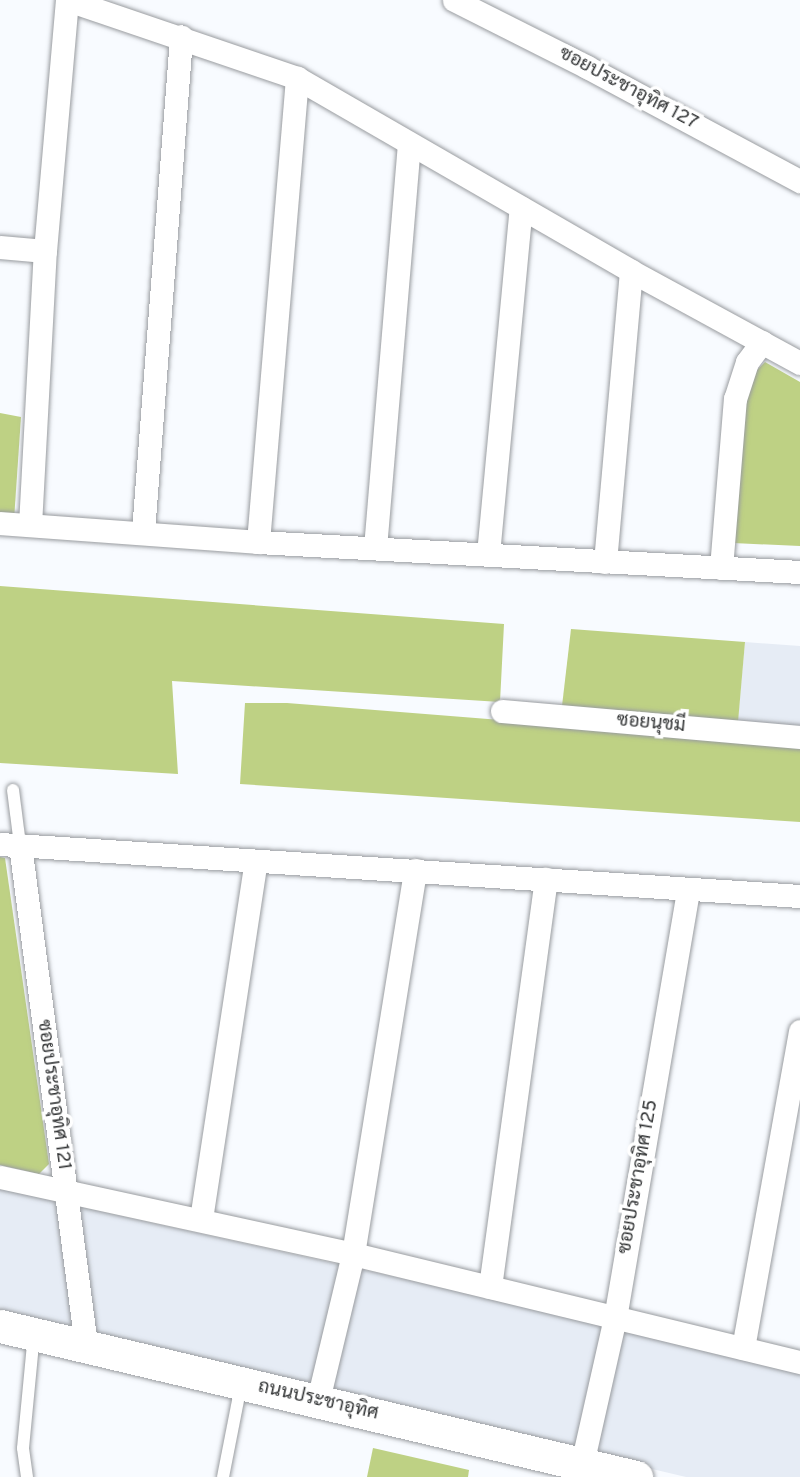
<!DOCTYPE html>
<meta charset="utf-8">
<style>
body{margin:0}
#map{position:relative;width:800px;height:1477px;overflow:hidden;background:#f8fbff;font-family:Overpass,Sarabun,sans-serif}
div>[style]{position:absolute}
.built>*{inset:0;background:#e6ecf5}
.green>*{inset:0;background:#bed184}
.roads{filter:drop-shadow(0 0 2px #999ca0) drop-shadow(0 0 2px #999ca0)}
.service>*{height:12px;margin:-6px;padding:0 6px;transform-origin:6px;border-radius:6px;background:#fff}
.minor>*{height:23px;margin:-11.5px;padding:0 11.5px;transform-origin:11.5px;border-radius:11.5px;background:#fff}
.secondary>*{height:33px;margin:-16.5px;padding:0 16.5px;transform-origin:16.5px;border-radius:16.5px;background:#fff}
span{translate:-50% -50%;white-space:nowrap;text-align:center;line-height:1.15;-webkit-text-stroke:7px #fff;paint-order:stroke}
.street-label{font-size:19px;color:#323435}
</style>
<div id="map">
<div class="built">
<i style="clip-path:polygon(745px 642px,800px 646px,800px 744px,736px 740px)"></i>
<i style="clip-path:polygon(0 1189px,800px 1367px,800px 1477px,686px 1477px,0 1315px)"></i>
</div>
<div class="green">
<i style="clip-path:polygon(765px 362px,800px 382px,800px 546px,733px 543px,748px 379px)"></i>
<i style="clip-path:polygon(0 413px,21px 417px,14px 520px,0 518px)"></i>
<i style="clip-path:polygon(0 586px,504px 624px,500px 702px,172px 681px,178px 774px,0 763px)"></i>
<i style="clip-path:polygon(571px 629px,745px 642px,738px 722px,562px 706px)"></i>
<i style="clip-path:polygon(245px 703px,287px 703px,800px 744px,800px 822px,240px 784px)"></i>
<i style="clip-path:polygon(0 857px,5px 858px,49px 1164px,39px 1174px,0 1165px)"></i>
<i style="clip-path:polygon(373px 1448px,469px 1470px,468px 1477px,367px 1477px)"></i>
</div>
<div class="roads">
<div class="service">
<i style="left:13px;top:790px;width:55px;rotate:82.7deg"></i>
<i style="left:27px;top:1477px;width:29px;rotate:-98deg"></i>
<i style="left:23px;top:1448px;width:115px;rotate:-84.5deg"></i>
<i style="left:223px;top:1477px;width:94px;rotate:-78.9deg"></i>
</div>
<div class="minor">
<i style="left:68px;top:0;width:242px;rotate:18.8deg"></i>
<i style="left:297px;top:78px;width:386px;rotate:30deg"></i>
<i style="left:631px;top:271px;width:192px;rotate:28.6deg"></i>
<i style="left:454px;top:0;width:149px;rotate:26.7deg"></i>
<i style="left:587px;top:67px;width:242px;rotate:28.2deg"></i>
<i style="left:0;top:247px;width:45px;rotate:5.1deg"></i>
<i style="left:0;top:523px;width:259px;rotate:4.2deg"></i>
<i style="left:258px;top:542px;width:543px;rotate:3.17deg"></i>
<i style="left:30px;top:525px;width:274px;rotate:-86.9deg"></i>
<i style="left:45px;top:251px;width:252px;rotate:-85deg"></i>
<i style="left:143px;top:532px;width:497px;rotate:-85.6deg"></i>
<i style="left:258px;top:542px;width:466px;rotate:-85.2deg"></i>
<i style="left:375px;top:548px;width:406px;rotate:-85.2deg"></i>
<i style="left:488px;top:554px;width:348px;rotate:-84.6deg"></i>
<i style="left:605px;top:562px;width:292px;rotate:-84.9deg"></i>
<i style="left:721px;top:568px;width:170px;rotate:-85.3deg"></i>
<i style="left:735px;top:399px;width:39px;rotate:-72deg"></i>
<i style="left:747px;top:362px;width:25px;rotate:-53deg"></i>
<i style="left:502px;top:711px;width:299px;rotate:5deg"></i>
<i style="left:0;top:844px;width:802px;rotate:3.72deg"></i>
<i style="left:20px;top:845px;width:504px;rotate:82.48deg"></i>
<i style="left:0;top:1177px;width:361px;rotate:12.3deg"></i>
<i style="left:353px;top:1254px;width:460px;rotate:13.6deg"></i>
<i style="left:201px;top:1219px;width:362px;rotate:-81.3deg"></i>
<i style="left:490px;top:1287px;width:412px;rotate:-82.2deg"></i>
<i style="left:743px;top:1348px;width:322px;rotate:-79.8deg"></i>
<i style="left:318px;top:1400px;width:150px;rotate:-76.5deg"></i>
<i style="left:353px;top:1254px;width:389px;rotate:-80.8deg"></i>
<i style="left:582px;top:1464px;width:150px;rotate:-77.3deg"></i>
<i style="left:615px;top:1318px;width:435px;rotate:-80.3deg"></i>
</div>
<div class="secondary">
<i style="left:0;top:1326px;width:654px;rotate:13.36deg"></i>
</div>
</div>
<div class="street-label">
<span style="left:628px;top:89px;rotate:28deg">ซอยประชาอุทิศ 127</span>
<span style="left:651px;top:724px;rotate:5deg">ซอยนุชมี</span>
<span style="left:53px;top:1095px;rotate:82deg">ซอยประชาอุทิศ 121</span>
<span style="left:639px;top:1177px;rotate:-80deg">ซอยประชาอุทิศ 125</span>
<span style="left:318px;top:1401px;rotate:13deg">ถนนประชาอุทิศ</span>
</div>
</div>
